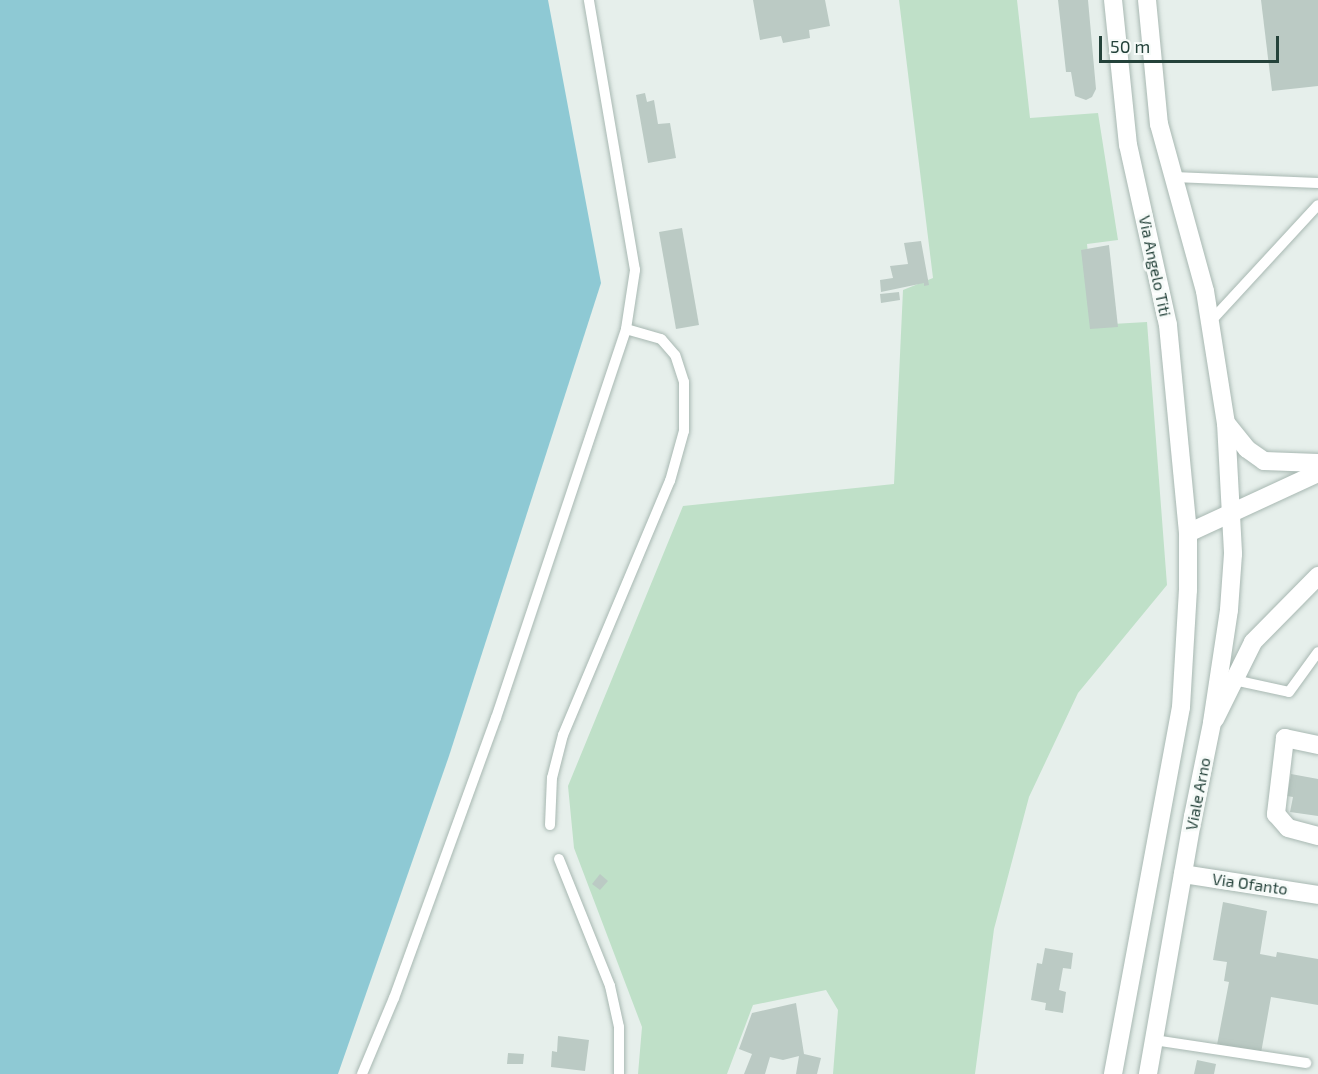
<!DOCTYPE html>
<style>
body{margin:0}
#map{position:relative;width:1318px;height:1074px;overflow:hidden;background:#e6efeb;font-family:"Exo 2",sans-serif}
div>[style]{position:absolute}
.green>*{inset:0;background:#bfe0c8}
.water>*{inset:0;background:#8ec9d4}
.building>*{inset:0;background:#bbcac4}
.roads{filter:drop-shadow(0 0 2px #a8b8b2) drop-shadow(0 0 2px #a8b8b2)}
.service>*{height:10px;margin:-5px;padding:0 5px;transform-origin:5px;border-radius:5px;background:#fff}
.minor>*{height:18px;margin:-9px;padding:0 9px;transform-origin:9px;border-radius:9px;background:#fff}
.tertiary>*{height:18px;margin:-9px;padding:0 9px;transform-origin:9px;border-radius:9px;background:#fff}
.secondary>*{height:18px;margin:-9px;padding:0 9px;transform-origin:9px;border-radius:9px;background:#fff}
span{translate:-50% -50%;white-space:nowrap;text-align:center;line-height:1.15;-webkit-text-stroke:6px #f7fbf9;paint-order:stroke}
.street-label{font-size:16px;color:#24423a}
.scale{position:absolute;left:1099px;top:36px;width:180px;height:27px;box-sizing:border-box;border:3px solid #24423a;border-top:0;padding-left:8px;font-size:18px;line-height:21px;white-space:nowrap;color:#24423a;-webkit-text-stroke:4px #f7fbf9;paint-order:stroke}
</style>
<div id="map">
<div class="green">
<i style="clip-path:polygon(899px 0,1017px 0,1030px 118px,1098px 113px,1118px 240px,1087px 244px,1095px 325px,1147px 322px,1167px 585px,1078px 693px,1029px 797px,994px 929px,975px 1074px,833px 1074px,838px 1010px,826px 990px,753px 1005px,727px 1074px,638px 1074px,642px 1027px,574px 848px,568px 786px,683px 506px,894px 484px,903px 290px,933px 278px)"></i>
</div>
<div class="water">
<i style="clip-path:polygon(0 0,548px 0,601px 283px,449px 756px,338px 1074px,0 1074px)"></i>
</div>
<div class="building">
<i style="clip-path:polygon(753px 0,825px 0,830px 26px,809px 30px,810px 38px,783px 43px,781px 36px,760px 40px)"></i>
<i style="clip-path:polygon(1058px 0,1088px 0,1096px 89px,1092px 97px,1086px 100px,1075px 96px,1071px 72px,1066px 72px)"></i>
<i style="clip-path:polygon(1261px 0,1318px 0,1318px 86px,1272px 91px)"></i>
<i style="clip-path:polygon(645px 93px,647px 102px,654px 100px,658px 124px,670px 123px,676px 158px,648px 163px,636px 95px)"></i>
<i style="clip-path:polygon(682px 228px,699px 325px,676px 329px,659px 232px)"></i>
<i style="clip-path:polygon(921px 241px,929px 285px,924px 286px,924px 283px,881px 292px,880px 280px,893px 278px,890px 266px,908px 264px,904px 243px)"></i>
<i style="clip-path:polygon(1109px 245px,1118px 327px,1090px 329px,1081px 250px)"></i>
<i style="clip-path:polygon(899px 292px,900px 300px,881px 303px,880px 294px)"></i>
<i style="clip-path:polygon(1291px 774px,1318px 779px,1318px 816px,1290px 812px,1293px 797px,1287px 796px)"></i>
<i style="clip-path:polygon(600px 874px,608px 881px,600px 890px,592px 884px)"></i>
<i style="clip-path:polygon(1223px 902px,1267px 911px,1260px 954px,1276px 957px,1277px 952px,1318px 959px,1318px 1005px,1271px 997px,1261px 1053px,1217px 1045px,1229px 982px,1224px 981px,1227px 962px,1213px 960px)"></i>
<i style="clip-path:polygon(1045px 948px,1073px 953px,1071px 969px,1063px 968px,1059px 990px,1066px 992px,1063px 1013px,1045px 1010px,1046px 1003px,1031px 1000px,1037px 963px,1042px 964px)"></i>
<i style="clip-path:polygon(796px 1003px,804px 1054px,821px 1058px,817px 1074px,796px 1074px,799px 1056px,783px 1060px,770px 1057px,765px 1074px,744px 1074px,752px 1054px,739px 1049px,752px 1013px)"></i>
<i style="clip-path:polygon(558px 1036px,589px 1040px,585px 1071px,551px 1067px,552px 1051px,557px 1052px)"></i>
<i style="clip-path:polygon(508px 1053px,524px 1054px,523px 1064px,507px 1064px)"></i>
<i style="clip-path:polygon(1197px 1060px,1216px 1064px,1214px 1074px,1194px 1074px)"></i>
</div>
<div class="roads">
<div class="service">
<i style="left:1174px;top:177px;width:144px;rotate:2.4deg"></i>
<i style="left:1210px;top:322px;width:159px;rotate:-47.3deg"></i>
<i style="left:1234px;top:680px;width:56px;rotate:12.3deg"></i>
<i style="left:1289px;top:692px;width:49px;rotate:-54.1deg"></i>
<i style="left:550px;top:825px;width:47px;rotate:-87.6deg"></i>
<i style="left:552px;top:778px;width:44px;rotate:-75.7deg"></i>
<i style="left:563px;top:735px;width:276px;rotate:-67.2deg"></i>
<i style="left:670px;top:481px;width:52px;rotate:-74.4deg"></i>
<i style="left:684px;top:431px;width:49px;rotate:-90deg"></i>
<i style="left:684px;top:382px;width:28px;rotate:-108deg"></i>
<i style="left:675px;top:355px;width:21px;rotate:-131deg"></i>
<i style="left:661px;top:339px;width:36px;rotate:-164deg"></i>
<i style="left:559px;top:859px;width:137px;rotate:68.1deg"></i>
<i style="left:610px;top:986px;width:42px;rotate:77.6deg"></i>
<i style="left:619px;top:1027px;width:47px;rotate:90deg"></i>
<i style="left:1154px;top:1040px;width:154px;rotate:8.6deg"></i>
<i style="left:362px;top:1074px;width:82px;rotate:-67.2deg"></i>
<i style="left:394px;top:998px;width:298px;rotate:-70deg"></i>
<i style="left:496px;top:718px;width:410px;rotate:-71.5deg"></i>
<i style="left:626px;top:329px;width:60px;rotate:-81.3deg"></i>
<i style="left:635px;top:270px;width:274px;rotate:-99.7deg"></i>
</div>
<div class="minor">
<i style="left:1318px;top:745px;width:34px;rotate:-168deg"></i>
<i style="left:1285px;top:738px;width:77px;rotate:96.8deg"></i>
<i style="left:1276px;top:814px;width:18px;rotate:49deg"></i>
<i style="left:1288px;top:828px;width:31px;rotate:15deg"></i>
<i style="left:1183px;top:874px;width:137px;rotate:8.8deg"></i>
</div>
<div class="tertiary">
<i style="left:1226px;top:423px;width:33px;rotate:51deg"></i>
<i style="left:1247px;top:449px;width:21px;rotate:35deg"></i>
<i style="left:1264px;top:461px;width:54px;rotate:2.1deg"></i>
<i style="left:1188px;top:533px;width:143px;rotate:-24.8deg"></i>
<i style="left:1215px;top:719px;width:86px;rotate:-63.7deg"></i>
<i style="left:1253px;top:642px;width:93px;rotate:-45.4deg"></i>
</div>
<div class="secondary">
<i style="left:1147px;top:0;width:125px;rotate:84.5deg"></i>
<i style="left:1159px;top:124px;width:173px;rotate:74.6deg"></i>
<i style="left:1205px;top:291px;width:134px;rotate:81deg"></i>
<i style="left:1226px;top:423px;width:131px;rotate:86.9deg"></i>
<i style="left:1233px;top:554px;width:56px;rotate:94.1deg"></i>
<i style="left:1229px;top:610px;width:114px;rotate:98.6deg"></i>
<i style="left:1212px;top:723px;width:95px;rotate:101.5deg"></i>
<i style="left:1193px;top:816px;width:262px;rotate:99.9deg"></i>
<i style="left:1113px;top:1074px;width:373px;rotate:-79.5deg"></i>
<i style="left:1181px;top:707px;width:117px;rotate:-86.6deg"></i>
<i style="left:1188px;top:590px;width:57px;rotate:-90deg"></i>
<i style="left:1188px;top:533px;width:209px;rotate:-95.5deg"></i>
<i style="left:1168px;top:325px;width:184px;rotate:-102.5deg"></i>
<i style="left:1128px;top:145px;width:146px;rotate:-95.9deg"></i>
</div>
</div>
<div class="street-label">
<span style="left:1155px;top:266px;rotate:78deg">Via Angelo Titi</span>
<span style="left:1198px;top:794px;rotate:-79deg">Viale Arno</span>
<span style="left:1250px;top:884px;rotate:8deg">Via Ofanto</span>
</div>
<div class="scale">50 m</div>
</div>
